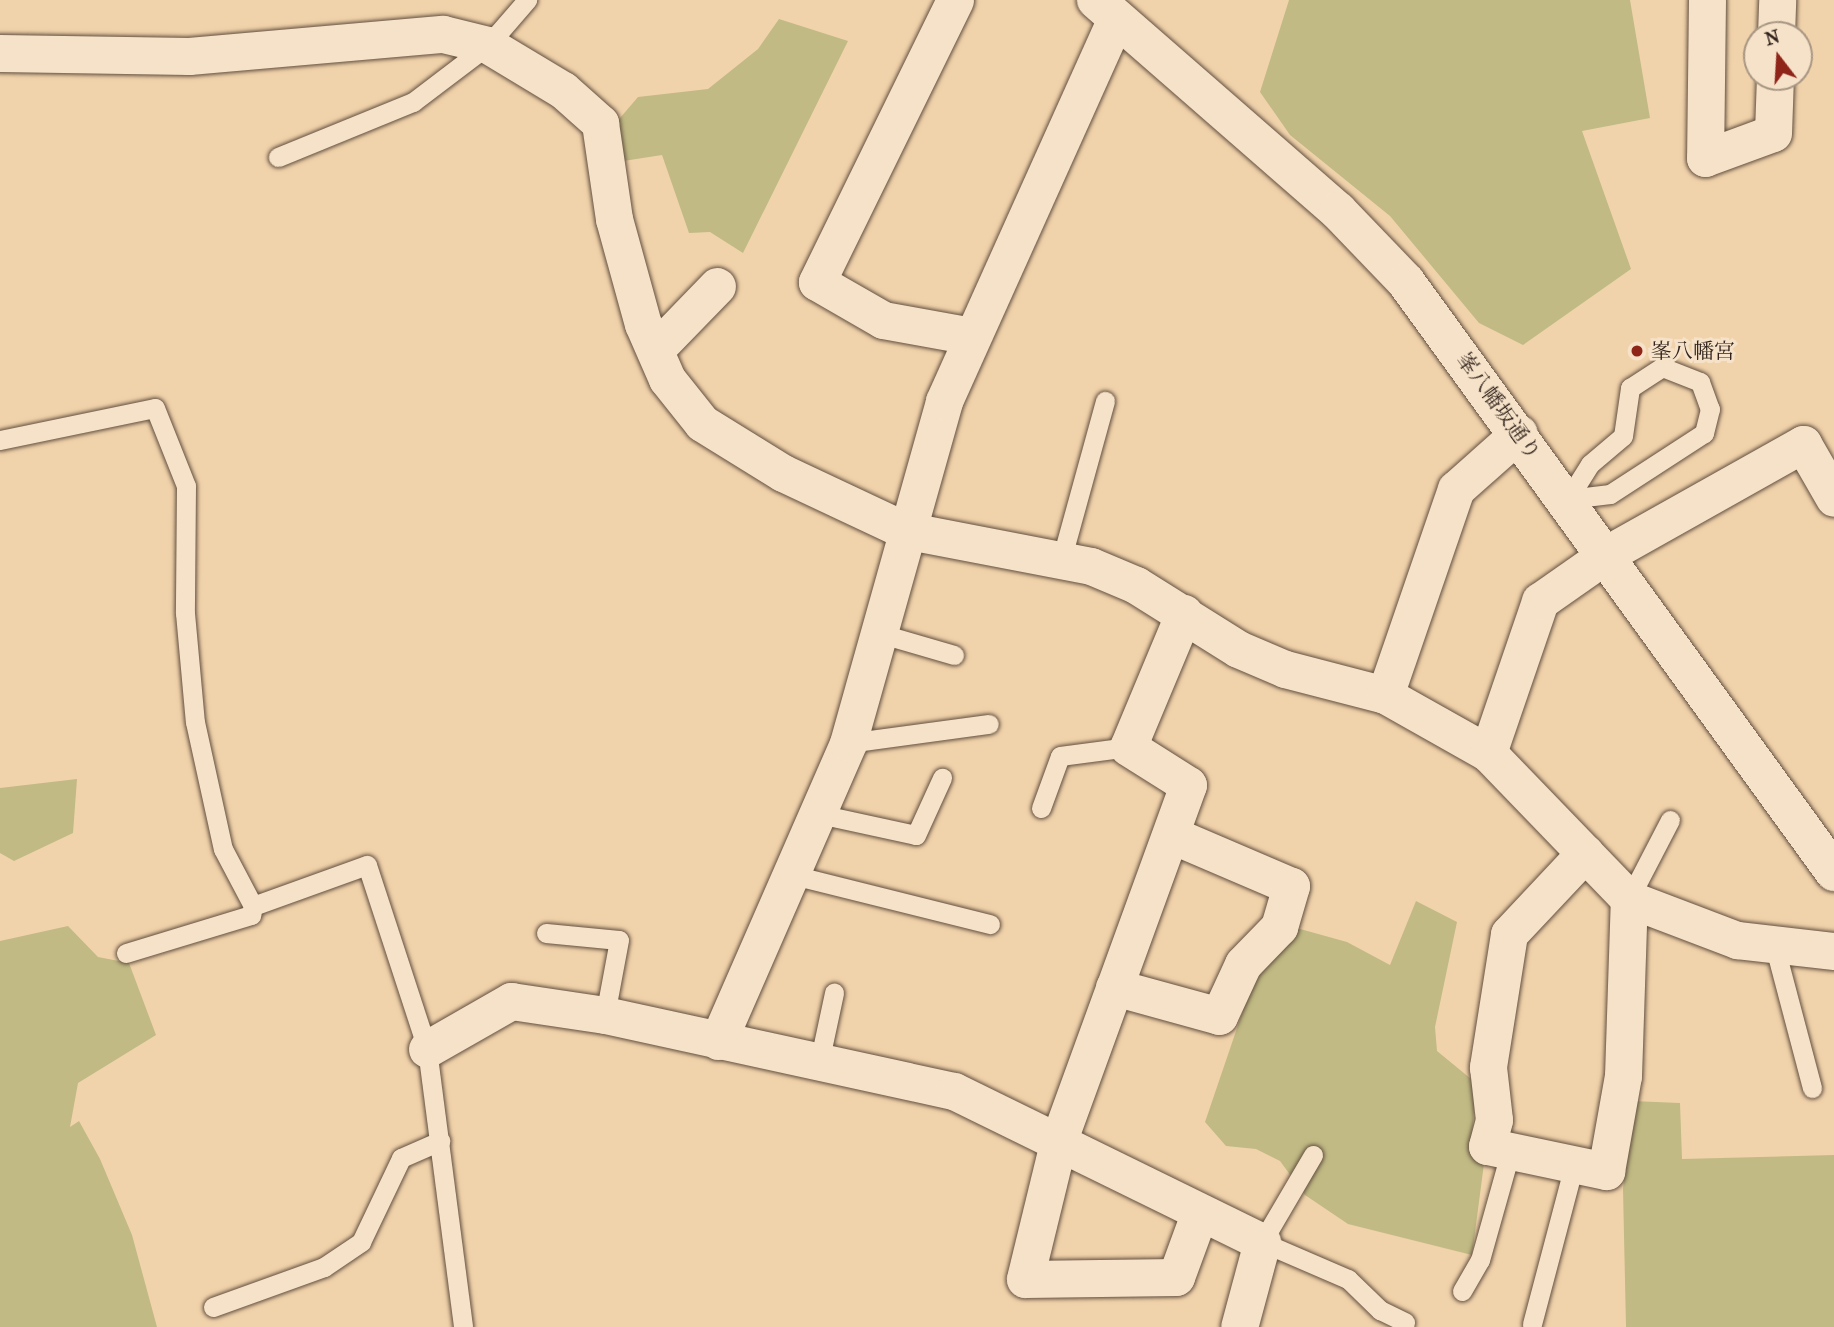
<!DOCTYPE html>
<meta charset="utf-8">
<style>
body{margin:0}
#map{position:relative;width:1834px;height:1327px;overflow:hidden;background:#f1d3ab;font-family:"IM FELL French Canon","Noto Serif JP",serif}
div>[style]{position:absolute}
.green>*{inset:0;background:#c1ba84}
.roads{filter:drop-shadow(0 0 2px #614f40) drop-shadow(0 0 2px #614f40)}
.lane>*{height:19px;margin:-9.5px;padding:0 9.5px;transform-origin:9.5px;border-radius:9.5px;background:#f6e2c8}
.street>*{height:37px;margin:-18.5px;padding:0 18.5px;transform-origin:18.5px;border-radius:18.5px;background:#f6e2c8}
.secondary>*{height:38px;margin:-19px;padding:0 19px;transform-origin:19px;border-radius:19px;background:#f6e2c8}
.dots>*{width:19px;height:19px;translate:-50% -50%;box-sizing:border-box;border:4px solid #f6e2c8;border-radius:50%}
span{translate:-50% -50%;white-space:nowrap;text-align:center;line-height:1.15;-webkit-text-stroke:6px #f6e2c8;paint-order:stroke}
.poi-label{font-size:21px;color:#31231c}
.left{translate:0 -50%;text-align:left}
.street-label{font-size:21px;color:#31231c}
.north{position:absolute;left:1743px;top:21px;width:70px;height:70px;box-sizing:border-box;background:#f6e2c8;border:2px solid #a79683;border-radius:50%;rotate:343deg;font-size:19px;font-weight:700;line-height:28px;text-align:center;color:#31231c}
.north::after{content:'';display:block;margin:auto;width:24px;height:32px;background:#8f2418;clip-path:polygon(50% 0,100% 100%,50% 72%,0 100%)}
</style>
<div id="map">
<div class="green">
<i style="clip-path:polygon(1289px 0,1630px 0,1650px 118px,1582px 131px,1631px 269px,1523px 345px,1479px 323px,1390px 216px,1290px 135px,1260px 92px)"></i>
<i style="clip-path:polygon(779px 19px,848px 41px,743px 253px,710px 232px,689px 233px,662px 155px,617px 162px,614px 125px,638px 97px,708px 89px,758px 49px)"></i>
<i style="clip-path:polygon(77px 779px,73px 833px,14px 861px,0 853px,0 788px)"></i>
<i style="clip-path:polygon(1416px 901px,1457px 922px,1435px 1027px,1437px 1051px,1476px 1083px,1471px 1149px,1485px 1156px,1472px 1255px,1348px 1224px,1305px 1195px,1280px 1161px,1256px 1149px,1226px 1146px,1205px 1122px,1250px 990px,1293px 927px,1347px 942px,1390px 965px)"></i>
<i style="clip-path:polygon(68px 926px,98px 957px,129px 963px,156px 1035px,78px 1083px,70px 1127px,79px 1121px,100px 1159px,132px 1235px,157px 1327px,0 1327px,0 941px)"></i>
<i style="clip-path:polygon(1632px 1101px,1680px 1103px,1682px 1159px,1834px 1155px,1834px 1327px,1626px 1327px,1623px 1189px)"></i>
</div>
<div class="roads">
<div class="lane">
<i style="left:278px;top:157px;width:146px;rotate:-22.2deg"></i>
<i style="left:413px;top:102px;width:94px;rotate:-37.2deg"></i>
<i style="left:488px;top:45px;width:60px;rotate:-49.1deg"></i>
<i style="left:1662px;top:367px;width:41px;rotate:21.5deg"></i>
<i style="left:1700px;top:382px;width:29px;rotate:70deg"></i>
<i style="left:1710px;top:409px;width:25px;rotate:104deg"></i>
<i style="left:1704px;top:433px;width:112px;rotate:147deg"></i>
<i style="left:1610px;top:494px;width:42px;rotate:173.2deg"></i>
<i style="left:1568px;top:499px;width:41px;rotate:-57.8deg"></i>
<i style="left:1590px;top:464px;width:43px;rotate:-40.3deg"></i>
<i style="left:1623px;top:436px;width:49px;rotate:-81.7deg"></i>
<i style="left:1630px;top:388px;width:38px;rotate:-33deg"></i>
<i style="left:0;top:440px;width:158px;rotate:-11.7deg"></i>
<i style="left:155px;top:408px;width:84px;rotate:68.3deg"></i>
<i style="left:186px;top:486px;width:127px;rotate:90.5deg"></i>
<i style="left:185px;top:613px;width:109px;rotate:84.8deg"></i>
<i style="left:195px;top:722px;width:130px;rotate:77.6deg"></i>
<i style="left:223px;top:849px;width:64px;rotate:62.2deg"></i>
<i style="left:253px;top:906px;width:121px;rotate:-19.8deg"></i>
<i style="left:367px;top:865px;width:194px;rotate:71.9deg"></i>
<i style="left:427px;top:1049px;width:280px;rotate:82.6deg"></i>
<i style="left:1062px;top:557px;width:162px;rotate:-74.6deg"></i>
<i style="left:882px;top:634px;width:75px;rotate:16.3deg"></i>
<i style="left:848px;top:743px;width:142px;rotate:-7.7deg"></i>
<i style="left:1041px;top:808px;width:55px;rotate:-69.9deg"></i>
<i style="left:1060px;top:756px;width:69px;rotate:-7.5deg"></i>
<i style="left:819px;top:814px;width:99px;rotate:12.2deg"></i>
<i style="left:916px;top:835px;width:63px;rotate:-65.5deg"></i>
<i style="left:793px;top:875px;width:203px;rotate:14deg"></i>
<i style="left:1629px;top:899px;width:89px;rotate:-62.6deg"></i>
<i style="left:546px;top:933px;width:73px;rotate:5.5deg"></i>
<i style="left:619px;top:940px;width:76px;rotate:100.6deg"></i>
<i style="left:1774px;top:944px;width:149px;rotate:75.2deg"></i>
<i style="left:126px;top:953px;width:131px;rotate:-16.9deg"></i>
<i style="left:251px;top:915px;width:9px;rotate:-77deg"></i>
<i style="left:819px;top:1063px;width:72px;rotate:-77.9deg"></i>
<i style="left:1313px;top:1155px;width:101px;rotate:120.4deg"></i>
<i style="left:1262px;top:1242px;width:94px;rotate:23.3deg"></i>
<i style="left:1348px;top:1279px;width:45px;rotate:44.1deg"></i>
<i style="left:1380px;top:1310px;width:28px;rotate:26deg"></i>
<i style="left:1462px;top:1291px;width:36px;rotate:-60deg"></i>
<i style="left:1480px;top:1260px;width:111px;rotate:-74.3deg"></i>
<i style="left:213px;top:1307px;width:118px;rotate:-19.8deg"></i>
<i style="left:324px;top:1267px;width:45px;rotate:-34deg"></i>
<i style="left:361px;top:1242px;width:93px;rotate:-64.5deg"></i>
<i style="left:401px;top:1158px;width:43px;rotate:-23.6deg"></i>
<i style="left:1532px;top:1324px;width:164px;rotate:-75.2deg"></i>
</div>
<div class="street">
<i style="left:955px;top:0;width:314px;rotate:116.1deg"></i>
<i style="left:817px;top:282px;width:76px;rotate:29.9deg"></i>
<i style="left:883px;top:320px;width:90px;rotate:10.2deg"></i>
<i style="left:1707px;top:0;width:158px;rotate:90.7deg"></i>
<i style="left:1705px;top:158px;width:72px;rotate:-20.2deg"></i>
<i style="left:1773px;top:133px;width:56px;rotate:-88deg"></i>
<i style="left:1776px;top:35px;width:35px;rotate:-88deg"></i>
<i style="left:0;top:53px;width:189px;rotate:0.9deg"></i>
<i style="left:189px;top:56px;width:255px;rotate:-5deg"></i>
<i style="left:443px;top:34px;width:46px;rotate:13.7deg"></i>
<i style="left:488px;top:45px;width:87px;rotate:31deg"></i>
<i style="left:563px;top:90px;width:50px;rotate:41.7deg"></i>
<i style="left:600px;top:123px;width:97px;rotate:81.7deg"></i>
<i style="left:614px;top:219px;width:109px;rotate:74.6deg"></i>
<i style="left:643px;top:324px;width:60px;rotate:66.4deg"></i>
<i style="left:667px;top:379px;width:56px;rotate:51.5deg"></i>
<i style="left:702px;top:423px;width:95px;rotate:31.7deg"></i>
<i style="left:783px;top:473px;width:134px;rotate:25.2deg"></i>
<i style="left:904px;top:530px;width:190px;rotate:10.9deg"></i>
<i style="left:1091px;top:566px;width:49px;rotate:22.9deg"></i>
<i style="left:1136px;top:585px;width:120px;rotate:32.1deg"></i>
<i style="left:1238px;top:649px;width:51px;rotate:23.1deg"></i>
<i style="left:1285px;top:669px;width:103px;rotate:14.6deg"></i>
<i style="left:1385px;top:695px;width:118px;rotate:29.4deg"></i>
<i style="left:1488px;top:753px;width:203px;rotate:46deg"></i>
<i style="left:1629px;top:899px;width:116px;rotate:20.8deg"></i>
<i style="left:1737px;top:940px;width:98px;rotate:6.5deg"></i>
<i style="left:655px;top:350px;width:89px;rotate:-45.9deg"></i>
<i style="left:1184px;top:613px;width:145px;rotate:112.7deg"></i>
<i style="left:1128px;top:747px;width:71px;rotate:32.3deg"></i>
<i style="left:1188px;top:785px;width:377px;rotate:110deg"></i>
<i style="left:1059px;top:1139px;width:144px;rotate:103.7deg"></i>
<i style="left:1025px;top:1279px;width:151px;rotate:-0.8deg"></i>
<i style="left:1176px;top:1277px;width:67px;rotate:-69.9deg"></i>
<i style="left:1385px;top:695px;width:218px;rotate:-71deg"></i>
<i style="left:1456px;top:489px;width:84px;rotate:-41.6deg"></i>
<i style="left:1488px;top:753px;width:161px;rotate:-71.1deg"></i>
<i style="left:1540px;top:601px;width:82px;rotate:-35deg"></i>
<i style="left:1607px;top:554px;width:225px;rotate:-29.3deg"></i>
<i style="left:1803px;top:444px;width:62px;rotate:60.1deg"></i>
<i style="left:1585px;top:853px;width:111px;rotate:133.2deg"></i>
<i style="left:1509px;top:934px;width:135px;rotate:99deg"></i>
<i style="left:1488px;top:1067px;width:53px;rotate:83.5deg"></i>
<i style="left:1494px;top:1120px;width:27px;rotate:105deg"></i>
<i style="left:1487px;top:1146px;width:122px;rotate:11.9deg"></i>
<i style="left:1606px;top:1171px;width:97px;rotate:-79.9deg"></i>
<i style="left:1623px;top:1076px;width:177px;rotate:-88.1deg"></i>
<i style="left:1114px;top:987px;width:109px;rotate:15.4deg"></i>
<i style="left:1219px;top:1016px;width:57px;rotate:-65.2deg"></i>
<i style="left:1243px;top:964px;width:52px;rotate:-45.8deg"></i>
<i style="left:1279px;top:927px;width:43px;rotate:-73.7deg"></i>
<i style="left:1291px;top:886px;width:129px;rotate:-156.8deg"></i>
<i style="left:718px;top:1041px;width:325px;rotate:-66.4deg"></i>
<i style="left:848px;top:743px;width:355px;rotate:-74.3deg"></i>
<i style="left:944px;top:401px;width:420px;rotate:-65.8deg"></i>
<i style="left:427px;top:1049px;width:97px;rotate:-29.7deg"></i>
<i style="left:511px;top:1001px;width:95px;rotate:8.5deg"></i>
<i style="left:605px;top:1015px;width:357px;rotate:12.3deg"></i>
<i style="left:954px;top:1091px;width:343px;rotate:26.1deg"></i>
<i style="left:1262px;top:1242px;width:88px;rotate:105.1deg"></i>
</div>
<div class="secondary">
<i style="left:1096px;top:0;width:321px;rotate:41.1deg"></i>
<i style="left:1338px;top:211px;width:98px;rotate:46.2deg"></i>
<i style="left:1406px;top:282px;width:729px;rotate:54.04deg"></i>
</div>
</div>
<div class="dots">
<i style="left:1637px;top:351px;background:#8f2418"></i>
</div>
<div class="poi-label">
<span class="left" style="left:1651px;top:351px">峯八幡宮</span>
</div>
<div class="street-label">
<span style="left:1499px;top:406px;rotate:54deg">峯八幡坂通り</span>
</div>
<div class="north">N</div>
</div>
